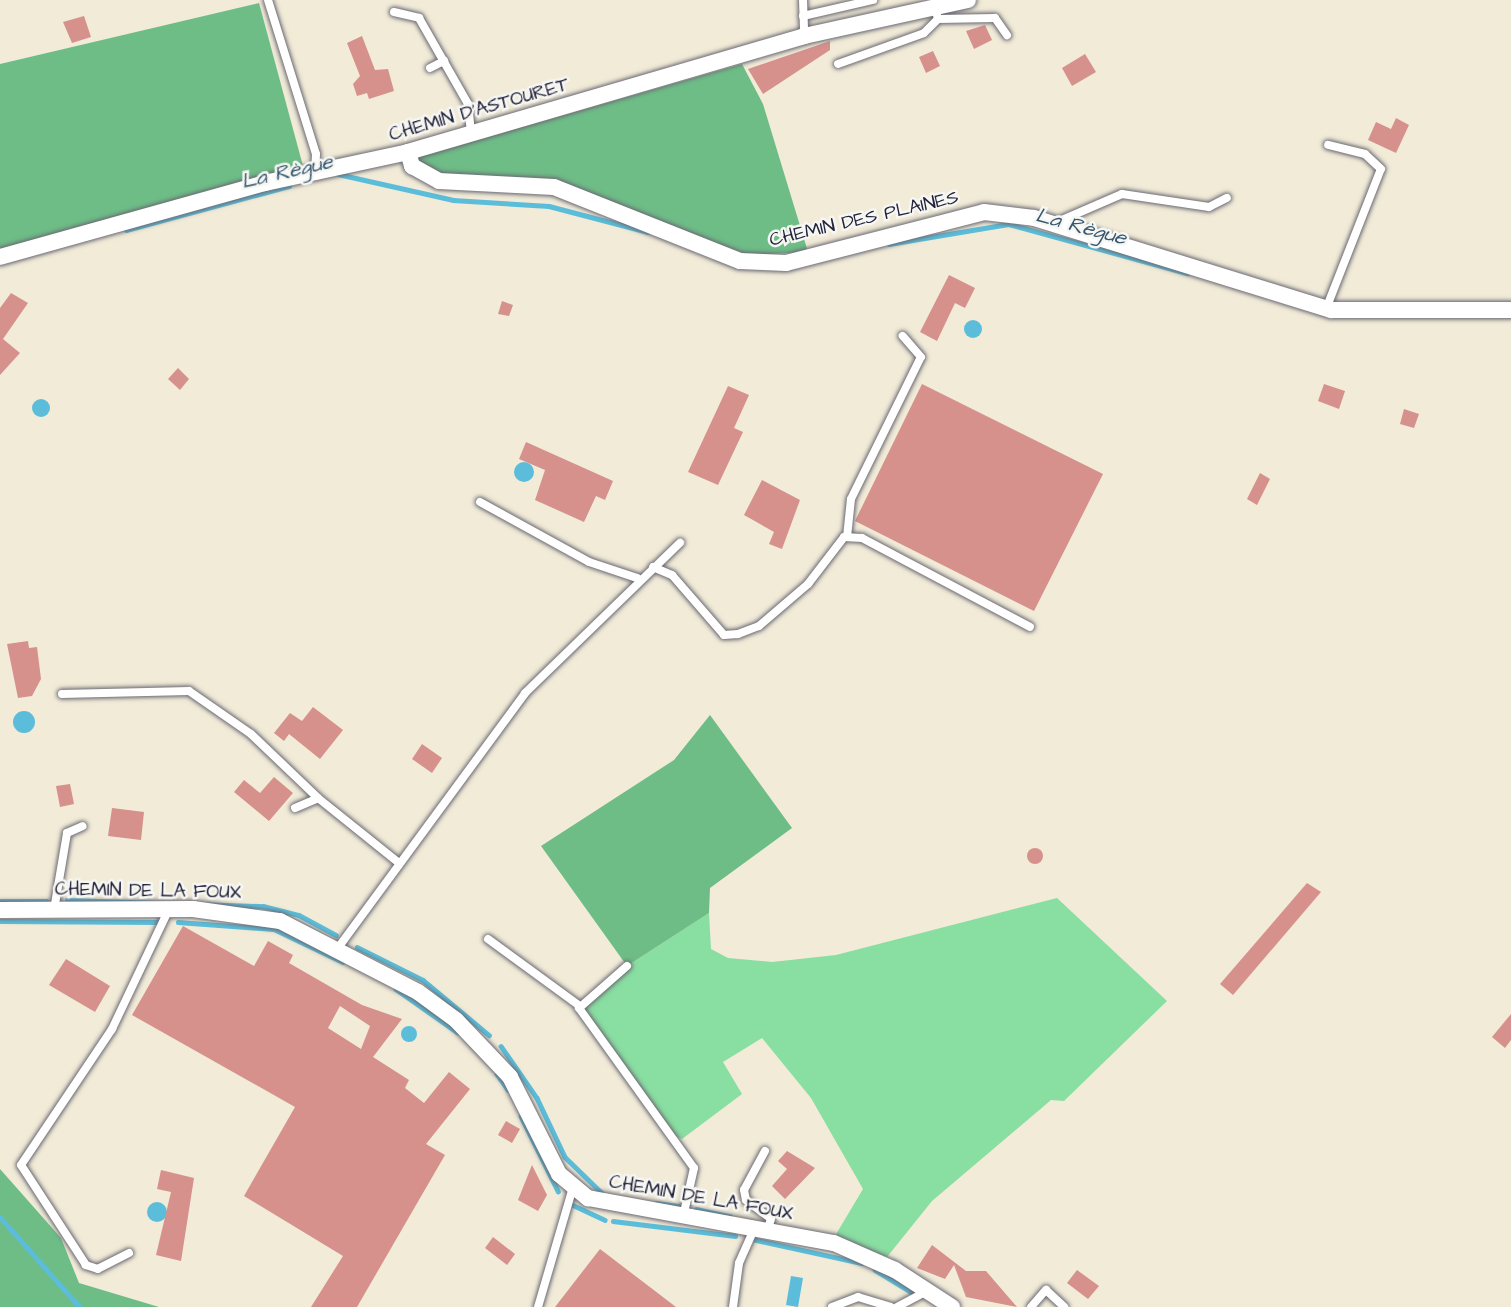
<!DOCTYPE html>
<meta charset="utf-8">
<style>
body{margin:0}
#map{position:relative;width:1511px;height:1307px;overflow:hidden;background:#f1ebd8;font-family:"Architects Daughter",sans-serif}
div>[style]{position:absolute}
.green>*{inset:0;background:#89dea1}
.forest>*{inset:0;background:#6ebd87}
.water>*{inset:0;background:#5bbdd9}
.round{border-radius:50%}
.stream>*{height:4.5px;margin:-2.25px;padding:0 2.25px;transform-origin:2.25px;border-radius:2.25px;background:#5bbdd9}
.building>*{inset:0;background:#d6918d}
.roads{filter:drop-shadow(0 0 2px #6a6872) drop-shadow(0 0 2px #6a6872)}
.lane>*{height:8px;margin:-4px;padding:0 4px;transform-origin:4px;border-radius:4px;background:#fff}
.street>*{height:16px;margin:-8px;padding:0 8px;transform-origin:8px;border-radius:8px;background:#fff}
span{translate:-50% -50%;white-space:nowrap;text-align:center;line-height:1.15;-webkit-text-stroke:5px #f6f6f2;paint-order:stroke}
.street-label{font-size:19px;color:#22223b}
.water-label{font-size:21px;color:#365872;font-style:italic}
</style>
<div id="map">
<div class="green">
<i style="clip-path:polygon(1057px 898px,1167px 1001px,1064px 1101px,1051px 1100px,932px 1201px,887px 1257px,835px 1236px,863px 1189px,811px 1098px,762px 1038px,723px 1062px,742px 1094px,682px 1139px,665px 1131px,579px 1008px,627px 966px,709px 913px,711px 949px,728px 958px,772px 962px,836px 955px)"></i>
</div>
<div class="forest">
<i style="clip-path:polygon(259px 3px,303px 166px,0 249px,0 64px)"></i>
<i style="clip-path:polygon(742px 64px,763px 104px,808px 252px,748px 255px,552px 181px,441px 175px,415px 158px)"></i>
<i style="clip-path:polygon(710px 715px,792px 828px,710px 888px,709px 913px,627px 966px,541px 846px,674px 760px)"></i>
<i style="clip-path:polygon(0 1169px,61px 1238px,79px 1283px,159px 1307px,0 1307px)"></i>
</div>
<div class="water">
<i class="round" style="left:964px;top:320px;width:18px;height:18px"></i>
<i class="round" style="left:32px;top:399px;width:18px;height:18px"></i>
<i class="round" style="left:514px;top:462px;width:20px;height:20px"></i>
<i class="round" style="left:13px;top:711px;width:22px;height:22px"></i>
<i class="round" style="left:401px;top:1026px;width:16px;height:16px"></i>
<i class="round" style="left:147px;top:1202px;width:20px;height:20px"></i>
<i style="clip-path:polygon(791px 1276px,803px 1278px,798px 1307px,786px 1305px)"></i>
</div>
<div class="stream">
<i style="left:338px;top:174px;width:118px;rotate:12.7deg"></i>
<i style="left:453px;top:200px;width:96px;rotate:3.6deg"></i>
<i style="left:549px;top:206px;width:102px;rotate:14.7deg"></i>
<i style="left:126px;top:230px;width:169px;rotate:-15.1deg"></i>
<i style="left:889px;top:244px;width:122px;rotate:-9.5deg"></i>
<i style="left:1009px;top:224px;width:185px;rotate:15.4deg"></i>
<i style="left:67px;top:900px;width:196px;rotate:1.8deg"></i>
<i style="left:263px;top:906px;width:37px;rotate:14deg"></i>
<i style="left:299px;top:915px;width:42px;rotate:28.4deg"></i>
<i style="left:0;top:901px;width:47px"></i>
<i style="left:0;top:921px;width:158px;rotate:0.4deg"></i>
<i style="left:178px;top:922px;width:96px;rotate:4.2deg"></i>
<i style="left:274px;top:929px;width:76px;rotate:25.6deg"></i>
<i style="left:357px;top:947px;width:74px;rotate:26.6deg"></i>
<i style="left:423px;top:980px;width:86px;rotate:39.8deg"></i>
<i style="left:396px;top:989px;width:75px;rotate:35.2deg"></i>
<i style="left:501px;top:1046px;width:63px;rotate:55.3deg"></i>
<i style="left:537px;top:1098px;width:65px;rotate:64.6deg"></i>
<i style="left:565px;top:1157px;width:52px;rotate:44.2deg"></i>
<i style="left:497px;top:1074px;width:19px;rotate:55deg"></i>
<i style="left:521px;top:1116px;width:84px;rotate:63.7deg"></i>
<i style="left:656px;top:1203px;width:23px;rotate:7deg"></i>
<i style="left:573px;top:1205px;width:35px;rotate:25deg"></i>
<i style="left:696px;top:1209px;width:35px;rotate:12deg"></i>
<i style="left:0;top:1217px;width:120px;rotate:48.4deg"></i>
<i style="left:613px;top:1221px;width:123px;rotate:7deg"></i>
<i style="left:752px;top:1239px;width:112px;rotate:12.4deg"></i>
<i style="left:875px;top:1270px;width:48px;rotate:31.4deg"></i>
</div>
<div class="building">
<i style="clip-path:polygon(84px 16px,91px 37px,72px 43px,63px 22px)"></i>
<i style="clip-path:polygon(985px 25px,992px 40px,974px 49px,966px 31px)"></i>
<i style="clip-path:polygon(362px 36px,375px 70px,388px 69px,394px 91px,369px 99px,367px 93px,357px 96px,353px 84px,360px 76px,347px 43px)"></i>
<i style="clip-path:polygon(830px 41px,830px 50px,763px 94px,748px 69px)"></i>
<i style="clip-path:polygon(933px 51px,940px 66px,926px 73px,919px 57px)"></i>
<i style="clip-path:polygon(1085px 54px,1096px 72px,1072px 86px,1062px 68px)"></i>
<i style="clip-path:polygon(1396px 118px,1409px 125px,1396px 153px,1368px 140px,1376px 122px,1391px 129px)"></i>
<i style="clip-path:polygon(949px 275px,975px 288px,965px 308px,955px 303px,937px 341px,920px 332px)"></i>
<i style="clip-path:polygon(11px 293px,28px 303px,3px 339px,20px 353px,0 375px,0 308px)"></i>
<i style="clip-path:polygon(502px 301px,513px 305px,509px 316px,498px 314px)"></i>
<i style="clip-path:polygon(178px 368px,189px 379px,180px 390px,168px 379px)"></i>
<i style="clip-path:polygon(922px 384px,1103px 474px,1034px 611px,855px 521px)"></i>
<i style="clip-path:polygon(1324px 384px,1345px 391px,1339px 409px,1318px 401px)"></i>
<i style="clip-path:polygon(728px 386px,749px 395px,734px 428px,743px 432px,718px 485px,688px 472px)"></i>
<i style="clip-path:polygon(1404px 409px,1419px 414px,1414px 428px,1400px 424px)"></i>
<i style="clip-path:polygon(526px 442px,613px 481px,605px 500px,596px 496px,584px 522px,535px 500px,545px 470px,519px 459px)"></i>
<i style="clip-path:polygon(1260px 473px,1270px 479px,1257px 505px,1247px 499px)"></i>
<i style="clip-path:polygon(762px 480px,800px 500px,782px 549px,769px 544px,774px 532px,744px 515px)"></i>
<i style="clip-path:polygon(28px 641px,29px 648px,37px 647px,41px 679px,32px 696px,18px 698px,7px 644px)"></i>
<i style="clip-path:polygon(313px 707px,343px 730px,320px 759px,289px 734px,284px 741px,274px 733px,290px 713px,302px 721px)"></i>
<i style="clip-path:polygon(422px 744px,442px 758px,432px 773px,412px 759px)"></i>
<i style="clip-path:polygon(274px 777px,293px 793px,269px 821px,234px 792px,244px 780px,260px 793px)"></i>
<i style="clip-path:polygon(70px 784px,74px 804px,60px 807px,56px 786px)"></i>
<i style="clip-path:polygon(112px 808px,144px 812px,141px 840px,108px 836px)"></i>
<i class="round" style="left:1027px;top:848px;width:16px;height:16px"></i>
<i style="clip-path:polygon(1307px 883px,1321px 892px,1233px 995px,1220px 984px)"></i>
<i style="clip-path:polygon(evenodd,183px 926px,254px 966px,268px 941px,293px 955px,289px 963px,362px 1005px,402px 1019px,373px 1057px,409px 1080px,405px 1088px,424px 1103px,449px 1072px,470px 1089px,426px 1144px,445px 1155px,357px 1307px,311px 1307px,343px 1256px,244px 1196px,295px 1107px,132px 1015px,183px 926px,340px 1006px,370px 1026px,361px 1049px,328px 1028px,340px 1006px)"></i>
<i style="clip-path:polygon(66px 959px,110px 986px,95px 1012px,49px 985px)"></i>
<i style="clip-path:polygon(1511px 1014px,1511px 1040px,1505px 1048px,1492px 1037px)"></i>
<i style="clip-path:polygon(506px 1121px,520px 1129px,512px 1143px,498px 1135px)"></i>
<i style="clip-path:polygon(787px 1151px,815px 1168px,785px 1199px,772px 1186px,787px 1169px,778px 1161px)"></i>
<i style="clip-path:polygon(532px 1165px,547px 1195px,538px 1211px,518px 1200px)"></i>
<i style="clip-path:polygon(161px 1170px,194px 1178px,181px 1261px,156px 1255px,171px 1192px,157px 1189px)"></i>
<i style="clip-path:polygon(493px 1237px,515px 1254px,507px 1265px,485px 1248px)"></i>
<i style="clip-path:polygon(932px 1245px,966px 1271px,986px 1271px,1017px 1307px,966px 1297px,954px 1265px,945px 1279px,917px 1268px)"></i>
<i style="clip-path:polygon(600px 1249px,676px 1307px,555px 1307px)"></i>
<i style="clip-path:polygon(1077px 1270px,1099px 1286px,1088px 1299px,1067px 1283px)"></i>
</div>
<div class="roads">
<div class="lane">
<i style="left:268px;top:0;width:161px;rotate:72.7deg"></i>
<i style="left:316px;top:154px;width:19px;rotate:93deg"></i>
<i style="left:803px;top:0;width:36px;rotate:88deg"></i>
<i style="left:394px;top:12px;width:26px;rotate:13deg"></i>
<i style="left:419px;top:18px;width:99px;rotate:60.3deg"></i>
<i style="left:468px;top:104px;width:31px;rotate:84deg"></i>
<i style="left:803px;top:16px;width:72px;rotate:-12.9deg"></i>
<i style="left:938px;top:19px;width:57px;rotate:-1deg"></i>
<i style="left:995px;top:18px;width:21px;rotate:55deg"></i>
<i style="left:838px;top:64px;width:91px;rotate:-19.8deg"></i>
<i style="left:924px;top:33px;width:20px;rotate:-45deg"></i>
<i style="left:938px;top:19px;width:12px;rotate:-104deg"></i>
<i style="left:430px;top:68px;width:16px;rotate:-27deg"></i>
<i style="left:1055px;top:223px;width:73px;rotate:-23.4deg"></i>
<i style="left:1122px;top:194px;width:88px;rotate:8.5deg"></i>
<i style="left:1209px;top:207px;width:20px;rotate:-27deg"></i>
<i style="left:1326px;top:309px;width:150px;rotate:-68.6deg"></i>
<i style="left:1381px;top:169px;width:22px;rotate:-137deg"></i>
<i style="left:1365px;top:154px;width:38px;rotate:-166deg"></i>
<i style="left:480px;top:502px;width:124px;rotate:28.8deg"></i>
<i style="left:589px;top:562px;width:51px;rotate:18.4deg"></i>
<i style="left:847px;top:537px;width:38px;rotate:-84deg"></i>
<i style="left:851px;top:499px;width:158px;rotate:-63.8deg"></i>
<i style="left:921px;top:357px;width:28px;rotate:-131deg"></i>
<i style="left:653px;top:567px;width:21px;rotate:23deg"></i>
<i style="left:672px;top:575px;width:79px;rotate:49.1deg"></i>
<i style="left:724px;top:635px;width:14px;rotate:-4deg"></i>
<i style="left:738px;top:634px;width:22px;rotate:-21deg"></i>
<i style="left:759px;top:626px;width:65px;rotate:-40.6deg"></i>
<i style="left:808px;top:584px;width:59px;rotate:-52.5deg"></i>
<i style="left:844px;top:537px;width:18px;rotate:3deg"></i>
<i style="left:862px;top:538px;width:190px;rotate:27.9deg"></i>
<i style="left:62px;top:694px;width:127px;rotate:-1.4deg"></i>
<i style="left:189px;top:691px;width:75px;rotate:34.7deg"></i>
<i style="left:251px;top:734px;width:93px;rotate:43.7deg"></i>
<i style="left:295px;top:808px;width:25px;rotate:-23deg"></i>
<i style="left:318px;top:798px;width:102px;rotate:38.7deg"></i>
<i style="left:54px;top:910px;width:78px;rotate:-80.4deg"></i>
<i style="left:67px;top:833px;width:17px;rotate:-24deg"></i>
<i style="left:488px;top:939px;width:114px;rotate:36.1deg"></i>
<i style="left:338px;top:948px;width:316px;rotate:-53.7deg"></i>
<i style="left:525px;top:693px;width:216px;rotate:-44.1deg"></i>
<i style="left:627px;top:966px;width:64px;rotate:138.8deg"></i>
<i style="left:579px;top:1008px;width:197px;rotate:54.3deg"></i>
<i style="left:694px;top:1168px;width:50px;rotate:102.7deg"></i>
<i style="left:765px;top:1151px;width:44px;rotate:118.3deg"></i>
<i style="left:744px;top:1190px;width:10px;rotate:79deg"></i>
<i style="left:746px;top:1200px;width:31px;rotate:37deg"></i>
<i style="left:771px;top:1219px;width:13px;rotate:108deg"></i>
<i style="left:129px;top:1253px;width:35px;rotate:153deg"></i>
<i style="left:98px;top:1269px;width:13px;rotate:-162deg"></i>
<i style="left:86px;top:1265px;width:119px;rotate:-123deg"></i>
<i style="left:21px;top:1165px;width:164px;rotate:-56.2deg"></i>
<i style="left:112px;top:1029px;width:133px;rotate:-64.6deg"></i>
<i style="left:538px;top:1307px;width:125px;rotate:-73.7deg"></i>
<i style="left:733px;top:1307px;width:44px;rotate:-82.2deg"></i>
<i style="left:739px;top:1263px;width:37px;rotate:-66deg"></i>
<i style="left:832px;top:1307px;width:28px;rotate:-21deg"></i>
<i style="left:858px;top:1297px;width:34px;rotate:17deg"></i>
<i style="left:897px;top:1307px;width:34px;rotate:-28deg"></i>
<i style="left:1031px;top:1307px;width:23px;rotate:-49deg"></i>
<i style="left:1046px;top:1290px;width:25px;rotate:43deg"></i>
</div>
<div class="street">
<i style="left:408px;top:152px;width:15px;rotate:74deg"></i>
<i style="left:412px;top:166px;width:31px;rotate:29deg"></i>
<i style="left:439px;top:181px;width:115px;rotate:3deg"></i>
<i style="left:554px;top:187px;width:200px;rotate:21.7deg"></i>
<i style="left:740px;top:261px;width:46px;rotate:2.5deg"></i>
<i style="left:786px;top:263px;width:204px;rotate:-14.4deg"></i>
<i style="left:984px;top:212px;width:50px;rotate:6.8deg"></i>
<i style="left:1034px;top:218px;width:311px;rotate:17.2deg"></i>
<i style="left:1331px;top:310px;width:180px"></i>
<i style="left:0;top:257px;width:275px;rotate:-15.6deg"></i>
<i style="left:265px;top:183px;width:146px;rotate:-12.2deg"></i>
<i style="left:408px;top:152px;width:413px;rotate:-16.3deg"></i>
<i style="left:804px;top:36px;width:168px;rotate:-12.4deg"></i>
<i style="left:0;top:910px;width:193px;rotate:-0.3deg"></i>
<i style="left:193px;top:909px;width:88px;rotate:7.9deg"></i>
<i style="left:280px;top:921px;width:155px;rotate:27.2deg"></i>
<i style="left:418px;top:992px;width:47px;rotate:36.4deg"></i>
<i style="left:456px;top:1020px;width:79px;rotate:46.5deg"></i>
<i style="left:510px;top:1077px;width:109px;rotate:63.2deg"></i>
<i style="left:559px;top:1174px;width:38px;rotate:40deg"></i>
<i style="left:588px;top:1198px;width:250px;rotate:10.4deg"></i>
<i style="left:834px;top:1243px;width:67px;rotate:23.9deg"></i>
<i style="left:895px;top:1270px;width:68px;rotate:33deg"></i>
</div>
</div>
<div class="street-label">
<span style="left:479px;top:110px;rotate:-16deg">CHEMIN D'ASTOURET</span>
<span style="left:864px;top:219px;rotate:-13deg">CHEMIN DES PLAINES</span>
<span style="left:148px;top:891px;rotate:1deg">CHEMIN DE LA FOUX</span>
<span style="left:701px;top:1198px;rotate:10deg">CHEMIN DE LA FOUX</span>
</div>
<div class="water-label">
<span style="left:287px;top:172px;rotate:-13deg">La Règue</span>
<span style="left:1081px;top:227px;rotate:15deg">La Règue</span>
</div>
</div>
